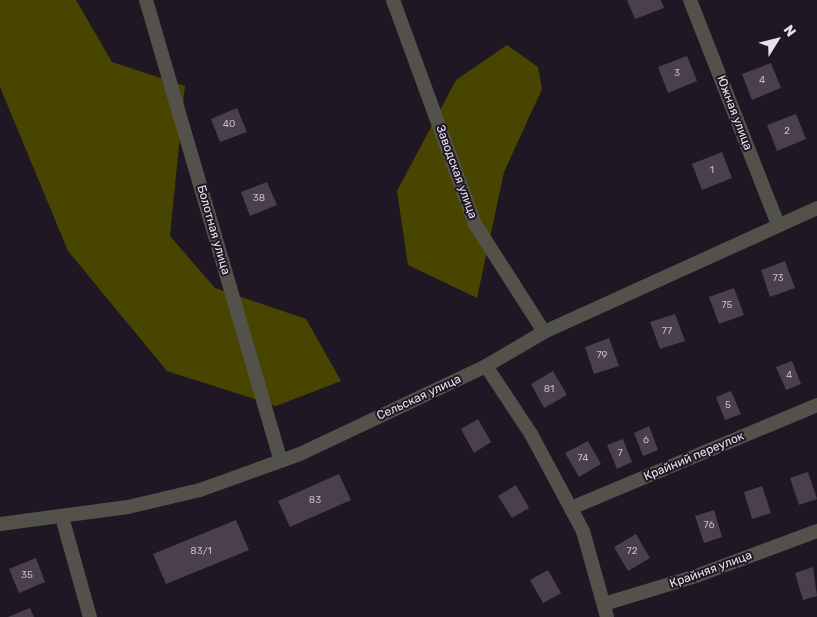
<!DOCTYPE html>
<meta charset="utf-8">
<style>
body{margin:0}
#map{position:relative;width:817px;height:617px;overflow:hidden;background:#201724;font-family:Rubik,sans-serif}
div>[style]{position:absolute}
.forest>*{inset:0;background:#484500}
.building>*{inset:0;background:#4a3f4e}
.minor>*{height:14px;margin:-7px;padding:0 7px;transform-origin:7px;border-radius:7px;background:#52524a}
span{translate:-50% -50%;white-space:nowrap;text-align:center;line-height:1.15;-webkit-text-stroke:4px #201724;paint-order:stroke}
.number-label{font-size:10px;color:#c0b8c3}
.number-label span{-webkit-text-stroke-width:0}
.street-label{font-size:12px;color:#e8e1ea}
.north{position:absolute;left:752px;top:15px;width:50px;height:50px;-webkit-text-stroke:4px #201724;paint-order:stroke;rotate:54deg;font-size:14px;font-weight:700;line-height:20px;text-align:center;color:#e8e1ea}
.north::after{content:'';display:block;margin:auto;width:18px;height:22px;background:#e8e1ea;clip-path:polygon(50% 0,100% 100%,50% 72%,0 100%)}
</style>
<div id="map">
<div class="forest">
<i style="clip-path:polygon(0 0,76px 0,112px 62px,185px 86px,170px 236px,215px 288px,306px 319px,341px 381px,276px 406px,167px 371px,68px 251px,0 87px)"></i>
<i style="clip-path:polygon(507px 45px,538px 67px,542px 89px,504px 172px,477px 298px,408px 265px,397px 191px,456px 80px)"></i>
</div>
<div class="building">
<i style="clip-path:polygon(627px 0,661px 0,664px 8px,635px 19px)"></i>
<i style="clip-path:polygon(687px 56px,697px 81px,668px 93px,658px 67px)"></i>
<i style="clip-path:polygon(771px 63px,781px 88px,752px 100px,742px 74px)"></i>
<i style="clip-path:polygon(237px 108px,247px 132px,220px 142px,211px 119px)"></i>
<i style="clip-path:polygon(796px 114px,806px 139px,777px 151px,767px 125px)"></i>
<i style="clip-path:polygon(722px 152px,732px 178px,702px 190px,692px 164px)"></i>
<i style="clip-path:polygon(267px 182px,277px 205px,250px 216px,241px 192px)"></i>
<i style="clip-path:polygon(785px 261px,795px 288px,770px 297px,761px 270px)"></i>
<i style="clip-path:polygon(734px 288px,744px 315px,719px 324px,709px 297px)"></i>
<i style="clip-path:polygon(675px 314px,685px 341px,660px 349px,650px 322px)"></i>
<i style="clip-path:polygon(609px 338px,619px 366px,594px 374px,585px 347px)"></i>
<i style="clip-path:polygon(792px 361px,801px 384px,786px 390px,776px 367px)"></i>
<i style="clip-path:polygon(553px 371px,567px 395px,544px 408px,531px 384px)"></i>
<i style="clip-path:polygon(731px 391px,741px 414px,725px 420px,716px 397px)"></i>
<i style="clip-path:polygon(478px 419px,491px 442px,474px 453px,461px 429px)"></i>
<i style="clip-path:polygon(649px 426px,658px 450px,643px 456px,634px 433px)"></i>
<i style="clip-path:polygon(623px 439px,632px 462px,617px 469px,607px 445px)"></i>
<i style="clip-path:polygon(588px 441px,601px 464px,579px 477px,565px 453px)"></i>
<i style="clip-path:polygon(808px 472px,817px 499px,799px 505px,790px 478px)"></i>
<i style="clip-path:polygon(339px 474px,351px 500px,290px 527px,278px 501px)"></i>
<i style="clip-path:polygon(516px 485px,529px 508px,512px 518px,498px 496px)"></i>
<i style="clip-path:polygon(762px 486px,771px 513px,752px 519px,744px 492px)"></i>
<i style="clip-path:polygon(714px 510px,722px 537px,704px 543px,695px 516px)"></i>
<i style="clip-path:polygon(236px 520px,249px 550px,166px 584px,153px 554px)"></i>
<i style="clip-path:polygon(636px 534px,650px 558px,628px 571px,614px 547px)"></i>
<i style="clip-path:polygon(36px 558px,45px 582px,19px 593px,9px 569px)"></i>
<i style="clip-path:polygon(813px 567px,817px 596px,803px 600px,795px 573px)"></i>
<i style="clip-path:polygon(548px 570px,561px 593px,543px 603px,530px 580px)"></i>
<i style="clip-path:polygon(30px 608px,34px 617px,8px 617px)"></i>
</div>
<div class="minor">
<i style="left:146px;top:0;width:480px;rotate:73.7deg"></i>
<i style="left:393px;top:0;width:239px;rotate:69.9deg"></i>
<i style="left:475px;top:224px;width:128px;rotate:57.4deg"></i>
<i style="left:690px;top:0;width:242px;rotate:68.6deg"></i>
<i style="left:486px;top:366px;width:82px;rotate:56.5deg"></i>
<i style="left:531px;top:434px;width:110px;rotate:61.8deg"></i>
<i style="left:583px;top:531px;width:89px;rotate:74.4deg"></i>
<i style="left:571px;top:508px;width:267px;rotate:-22.7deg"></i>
<i style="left:62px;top:517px;width:104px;rotate:74.4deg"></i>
<i style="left:0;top:524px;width:129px;rotate:-7.6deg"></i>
<i style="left:128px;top:507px;width:74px;rotate:-13.3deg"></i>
<i style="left:200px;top:490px;width:106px;rotate:-19.8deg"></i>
<i style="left:300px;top:454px;width:206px;rotate:-25.3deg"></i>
<i style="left:486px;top:366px;width:67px;rotate:-30.4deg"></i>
<i style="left:544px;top:332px;width:300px;rotate:-24.4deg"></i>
<i style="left:604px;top:604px;width:96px;rotate:-16.9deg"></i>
<i style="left:696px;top:576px;width:129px;rotate:-20.4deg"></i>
</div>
<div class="number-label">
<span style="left:677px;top:74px">3</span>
<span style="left:762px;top:81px">4</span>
<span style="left:229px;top:125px">40</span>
<span style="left:787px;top:132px">2</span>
<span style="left:712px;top:171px">1</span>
<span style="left:259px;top:199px">38</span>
<span style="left:778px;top:279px">73</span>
<span style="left:727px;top:306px">75</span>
<span style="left:667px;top:332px">77</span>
<span style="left:602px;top:356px">79</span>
<span style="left:789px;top:376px">4</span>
<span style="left:549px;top:390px">81</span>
<span style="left:728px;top:406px">5</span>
<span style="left:646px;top:441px">6</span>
<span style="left:620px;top:454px">7</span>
<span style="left:583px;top:459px">74</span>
<span style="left:315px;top:501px">83</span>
<span style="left:709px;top:526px">76</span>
<span style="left:201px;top:552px">83/1</span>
<span style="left:632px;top:552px">72</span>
<span style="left:27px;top:576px">35</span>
</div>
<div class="street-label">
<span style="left:734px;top:113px;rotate:69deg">Южная улица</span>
<span style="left:456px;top:172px;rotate:70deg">Заводская улица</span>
<span style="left:213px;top:230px;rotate:74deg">Болотная улица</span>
<span style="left:419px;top:398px;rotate:-25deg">Сельская улица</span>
<span style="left:694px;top:457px;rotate:-23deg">Крайний переулок</span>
<span style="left:711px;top:570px;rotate:-20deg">Крайняя улица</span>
</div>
<div class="north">N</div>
</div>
